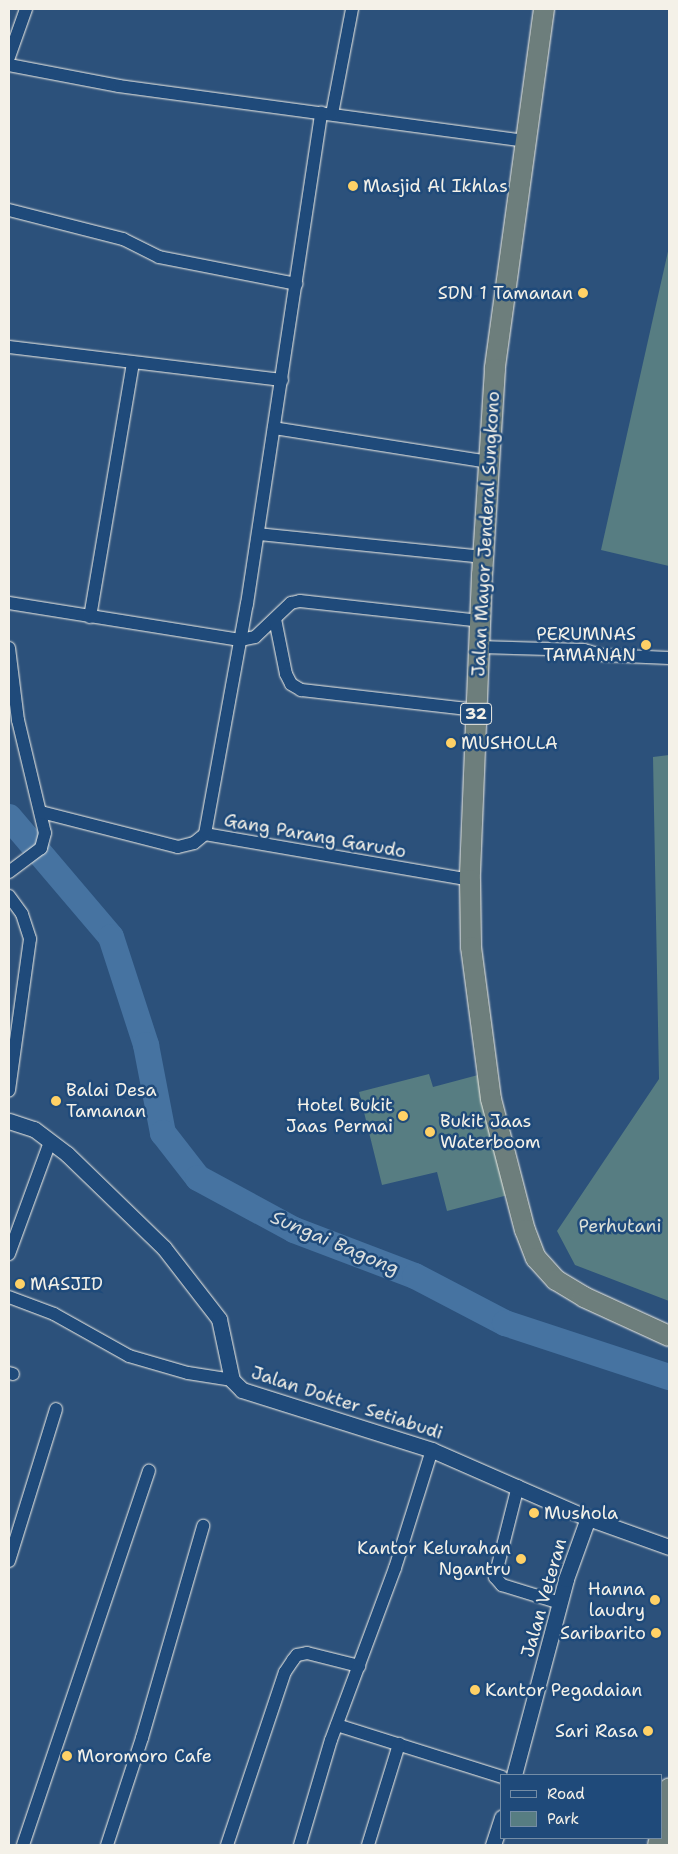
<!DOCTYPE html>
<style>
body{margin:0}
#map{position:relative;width:678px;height:1854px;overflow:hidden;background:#2c517b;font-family:"Shantell Sans",sans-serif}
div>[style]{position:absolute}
.green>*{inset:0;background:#577d82}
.river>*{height:26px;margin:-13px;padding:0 13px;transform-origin:13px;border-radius:13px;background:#4673a1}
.roads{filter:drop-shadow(0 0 1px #f4f1e8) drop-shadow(0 0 1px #f4f1e8)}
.minor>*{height:12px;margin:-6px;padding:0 6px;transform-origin:6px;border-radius:6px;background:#1f4a7a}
.tertiary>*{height:15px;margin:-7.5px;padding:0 7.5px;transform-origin:7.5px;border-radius:7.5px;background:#1f4a7a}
.trunk>*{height:20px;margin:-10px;padding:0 10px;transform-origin:10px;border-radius:10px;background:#6d7e7c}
.dots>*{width:14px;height:14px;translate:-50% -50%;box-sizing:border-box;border:2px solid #1f4a7a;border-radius:50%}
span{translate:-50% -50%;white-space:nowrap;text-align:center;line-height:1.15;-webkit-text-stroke:5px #1f4a7a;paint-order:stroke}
.shield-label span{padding:1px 4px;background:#1f4a7a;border:1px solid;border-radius:4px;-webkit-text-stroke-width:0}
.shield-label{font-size:16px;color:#f4f1e8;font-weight:700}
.poi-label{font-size:18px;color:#f4f1e8}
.left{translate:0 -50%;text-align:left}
.right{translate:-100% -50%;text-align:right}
.street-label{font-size:18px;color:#f4f1e8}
.park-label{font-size:18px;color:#dce0d9}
.water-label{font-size:19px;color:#dadedd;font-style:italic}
.frame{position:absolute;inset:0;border:10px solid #f4f1e8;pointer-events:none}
.legend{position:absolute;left:500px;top:1774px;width:162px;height:65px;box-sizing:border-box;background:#1f4a7a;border:1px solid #748da6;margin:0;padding:6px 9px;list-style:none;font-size:15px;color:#f4f1e8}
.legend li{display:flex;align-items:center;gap:10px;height:25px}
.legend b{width:25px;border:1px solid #748da6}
</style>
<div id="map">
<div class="green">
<i style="clip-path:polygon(669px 247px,669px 566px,601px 550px)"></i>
<i style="clip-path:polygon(669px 755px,669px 1301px,575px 1265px,557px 1231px,659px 1079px,653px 757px)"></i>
<i style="clip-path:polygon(429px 1074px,433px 1087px,478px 1075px,508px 1195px,447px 1211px,437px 1172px,382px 1185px,359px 1092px)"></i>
</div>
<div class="river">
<i style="left:9px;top:817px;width:157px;rotate:49.6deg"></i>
<i style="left:111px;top:937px;width:114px;rotate:72deg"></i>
<i style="left:146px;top:1045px;width:90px;rotate:79.1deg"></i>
<i style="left:163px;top:1133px;width:57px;rotate:52.1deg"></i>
<i style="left:198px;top:1178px;width:109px;rotate:28.4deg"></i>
<i style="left:294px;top:1230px;width:129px;rotate:20.8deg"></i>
<i style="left:415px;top:1276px;width:102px;rotate:27.6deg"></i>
<i style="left:505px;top:1323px;width:173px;rotate:18.2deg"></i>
</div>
<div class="roads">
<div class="minor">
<i style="left:9px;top:57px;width:51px;rotate:-70.5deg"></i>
<i style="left:9px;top:65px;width:112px;rotate:10.8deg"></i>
<i style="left:119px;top:86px;width:409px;rotate:7.7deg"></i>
<i style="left:332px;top:114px;width:107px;rotate:-79.2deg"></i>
<i style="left:9px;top:210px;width:118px;rotate:14.3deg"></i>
<i style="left:123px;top:239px;width:40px;rotate:26.6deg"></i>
<i style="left:159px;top:257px;width:140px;rotate:11.1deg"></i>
<i style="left:9px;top:347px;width:275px;rotate:6.9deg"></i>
<i style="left:274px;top:428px;width:218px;rotate:9deg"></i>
<i style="left:258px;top:534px;width:226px;rotate:5.8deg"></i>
<i style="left:9px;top:603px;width:234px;rotate:9.1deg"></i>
<i style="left:240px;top:640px;width:15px;rotate:-11deg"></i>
<i style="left:255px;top:637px;width:50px;rotate:-43.4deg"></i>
<i style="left:291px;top:603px;width:9px;rotate:-13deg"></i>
<i style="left:300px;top:601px;width:181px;rotate:6.3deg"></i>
<i style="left:90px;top:617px;width:258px;rotate:-80.4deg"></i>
<i style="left:275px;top:619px;width:56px;rotate:78.7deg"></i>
<i style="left:286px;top:674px;width:11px;rotate:63deg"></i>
<i style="left:291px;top:684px;width:12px;rotate:31deg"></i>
<i style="left:301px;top:690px;width:177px;rotate:6.5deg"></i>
<i style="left:479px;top:647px;width:105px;rotate:1.6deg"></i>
<i style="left:584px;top:650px;width:18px;rotate:16deg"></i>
<i style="left:601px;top:655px;width:68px;rotate:2.5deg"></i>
<i style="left:9px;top:648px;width:73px;rotate:82.9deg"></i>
<i style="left:18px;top:720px;width:116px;rotate:76.6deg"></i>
<i style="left:45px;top:833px;width:16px;rotate:105deg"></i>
<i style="left:41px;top:848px;width:40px;rotate:143deg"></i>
<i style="left:41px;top:812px;width:141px;rotate:14.3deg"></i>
<i style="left:178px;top:847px;width:16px;rotate:-14deg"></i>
<i style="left:194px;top:843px;width:14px;rotate:-39deg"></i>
<i style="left:205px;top:834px;width:269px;rotate:9.8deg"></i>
<i style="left:205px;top:834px;width:234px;rotate:-79.7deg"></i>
<i style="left:247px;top:604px;width:497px;rotate:-81.4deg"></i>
<i style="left:9px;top:896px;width:22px;rotate:54deg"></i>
<i style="left:22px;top:914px;width:26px;rotate:72deg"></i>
<i style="left:30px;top:939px;width:153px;rotate:97.9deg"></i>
<i style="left:9px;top:1254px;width:119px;rotate:-69.9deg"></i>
<i style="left:9px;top:1297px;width:48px;rotate:20.7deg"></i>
<i style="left:54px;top:1314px;width:86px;rotate:29.2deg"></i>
<i style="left:129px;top:1356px;width:61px;rotate:16.1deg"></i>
<i style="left:188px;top:1373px;width:45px;rotate:9deg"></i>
<i style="left:9px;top:1373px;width:4px;rotate:14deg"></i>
<i style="left:518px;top:1486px;width:94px;rotate:104.2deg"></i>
<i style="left:495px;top:1577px;width:11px;rotate:49deg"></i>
<i style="left:502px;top:1585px;width:61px;rotate:17.2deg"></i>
<i style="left:9px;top:1561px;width:159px;rotate:-72.8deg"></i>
<i style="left:337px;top:1725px;width:173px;rotate:17.5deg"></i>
<i style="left:23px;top:1845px;width:395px;rotate:-71.4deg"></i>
<i style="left:107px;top:1845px;width:113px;rotate:-71.9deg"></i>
<i style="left:142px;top:1738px;width:221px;rotate:-73.9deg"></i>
<i style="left:227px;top:1845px;width:182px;rotate:-71.5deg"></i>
<i style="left:285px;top:1672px;width:14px;rotate:-56deg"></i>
<i style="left:293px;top:1660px;width:6px;rotate:-51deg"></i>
<i style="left:297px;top:1655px;width:10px;rotate:-11deg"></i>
<i style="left:307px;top:1653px;width:54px;rotate:14deg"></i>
<i style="left:300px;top:1845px;width:109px;rotate:-73.6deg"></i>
<i style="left:331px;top:1740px;width:184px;rotate:-69.6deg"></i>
<i style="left:395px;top:1568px;width:124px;rotate:-72.6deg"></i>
<i style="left:368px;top:1845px;width:106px;rotate:-72.9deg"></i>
</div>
<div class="tertiary">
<i style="left:9px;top:1121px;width:26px;rotate:18deg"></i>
<i style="left:34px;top:1129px;width:41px;rotate:37.1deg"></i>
<i style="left:67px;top:1154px;width:135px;rotate:44.1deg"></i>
<i style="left:164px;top:1248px;width:90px;rotate:52.2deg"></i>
<i style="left:219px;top:1319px;width:62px;rotate:78deg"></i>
<i style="left:232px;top:1380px;width:14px;rotate:45deg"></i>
<i style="left:242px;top:1390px;width:199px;rotate:17.5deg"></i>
<i style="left:432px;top:1450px;width:170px;rotate:23.6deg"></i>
<i style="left:588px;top:1518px;width:86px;rotate:19.7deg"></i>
<i style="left:514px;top:1775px;width:203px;rotate:-75.1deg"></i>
<i style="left:566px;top:1579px;width:65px;rotate:-70.2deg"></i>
<i style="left:493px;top:1845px;width:29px;rotate:-72deg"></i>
</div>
<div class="trunk">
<i style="left:544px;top:9px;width:363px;rotate:97.8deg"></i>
<i style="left:495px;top:369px;width:206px;rotate:93.6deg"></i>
<i style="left:482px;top:575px;width:305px;rotate:92.3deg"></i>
<i style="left:470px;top:880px;width:67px;rotate:89.1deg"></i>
<i style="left:471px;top:947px;width:153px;rotate:82.5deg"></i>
<i style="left:491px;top:1099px;width:135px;rotate:75.5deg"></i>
<i style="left:525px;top:1230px;width:30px;rotate:69deg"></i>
<i style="left:536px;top:1258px;width:30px;rotate:48deg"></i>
<i style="left:556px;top:1280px;width:33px;rotate:31deg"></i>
<i style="left:584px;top:1297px;width:94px;rotate:24.6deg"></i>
<i style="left:662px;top:1828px;width:40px;rotate:-80deg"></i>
<i style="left:658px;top:1845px;width:7px;rotate:-74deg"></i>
</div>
</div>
<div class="dots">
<i style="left:353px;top:186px;background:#ffd166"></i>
<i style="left:583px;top:293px;background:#ffd166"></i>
<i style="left:646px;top:645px;background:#ffd166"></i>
<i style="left:451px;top:743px;background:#ffd166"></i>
<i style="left:56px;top:1101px;background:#ffd166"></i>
<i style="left:403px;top:1116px;background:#ffd166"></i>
<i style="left:430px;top:1132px;background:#ffd166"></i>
<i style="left:20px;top:1284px;background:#ffd166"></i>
<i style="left:534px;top:1513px;background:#ffd166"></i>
<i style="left:521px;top:1559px;background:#ffd166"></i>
<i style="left:655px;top:1600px;background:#ffd166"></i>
<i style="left:656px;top:1633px;background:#ffd166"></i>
<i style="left:475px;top:1690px;background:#ffd166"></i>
<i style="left:648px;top:1731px;background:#ffd166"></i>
<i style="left:67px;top:1756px;background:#ffd166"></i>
</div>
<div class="shield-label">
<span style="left:476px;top:714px">32</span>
</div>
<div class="poi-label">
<span class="left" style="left:363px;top:186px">Masjid Al Ikhlas</span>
<span class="right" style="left:573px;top:293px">SDN 1 Tamanan</span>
<span class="right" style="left:636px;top:645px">PERUMNAS<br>TAMANAN</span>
<span class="left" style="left:461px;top:743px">MUSHOLLA</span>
<span class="left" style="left:66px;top:1101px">Balai Desa<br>Tamanan</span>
<span class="right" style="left:393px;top:1116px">Hotel Bukit<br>Jaas Permai</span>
<span class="left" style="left:440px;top:1132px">Bukit Jaas<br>Waterboom</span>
<span class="left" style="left:30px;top:1284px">MASJID</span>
<span class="left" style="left:544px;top:1513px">Mushola</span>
<span class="right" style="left:511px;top:1559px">Kantor Kelurahan<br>Ngantru</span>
<span class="right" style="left:645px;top:1600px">Hanna<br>laudry</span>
<span class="right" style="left:646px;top:1633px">Saribarito</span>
<span class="left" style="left:485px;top:1690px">Kantor Pegadaian</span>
<span class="right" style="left:638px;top:1731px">Sari Rasa</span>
<span class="left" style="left:77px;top:1756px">Moromoro Cafe</span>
</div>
<div class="street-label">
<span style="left:486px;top:534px;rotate:-87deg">Jalan Mayor Jenderal Sungkono</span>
<span style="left:315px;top:836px;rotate:10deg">Gang Parang Garudo</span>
<span style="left:347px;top:1403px;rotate:18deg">Jalan Dokter Setiabudi</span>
<span style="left:544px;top:1598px;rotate:-74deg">Jalan Veteran</span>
</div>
<div class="park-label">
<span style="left:620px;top:1226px">Perhutani</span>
</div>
<div class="water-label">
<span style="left:335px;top:1243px;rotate:23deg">Sungai Bagong</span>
</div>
<div class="frame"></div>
<ul class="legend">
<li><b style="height:6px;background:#1f4a7a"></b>Road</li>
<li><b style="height:14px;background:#577d82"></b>Park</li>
</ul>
</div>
